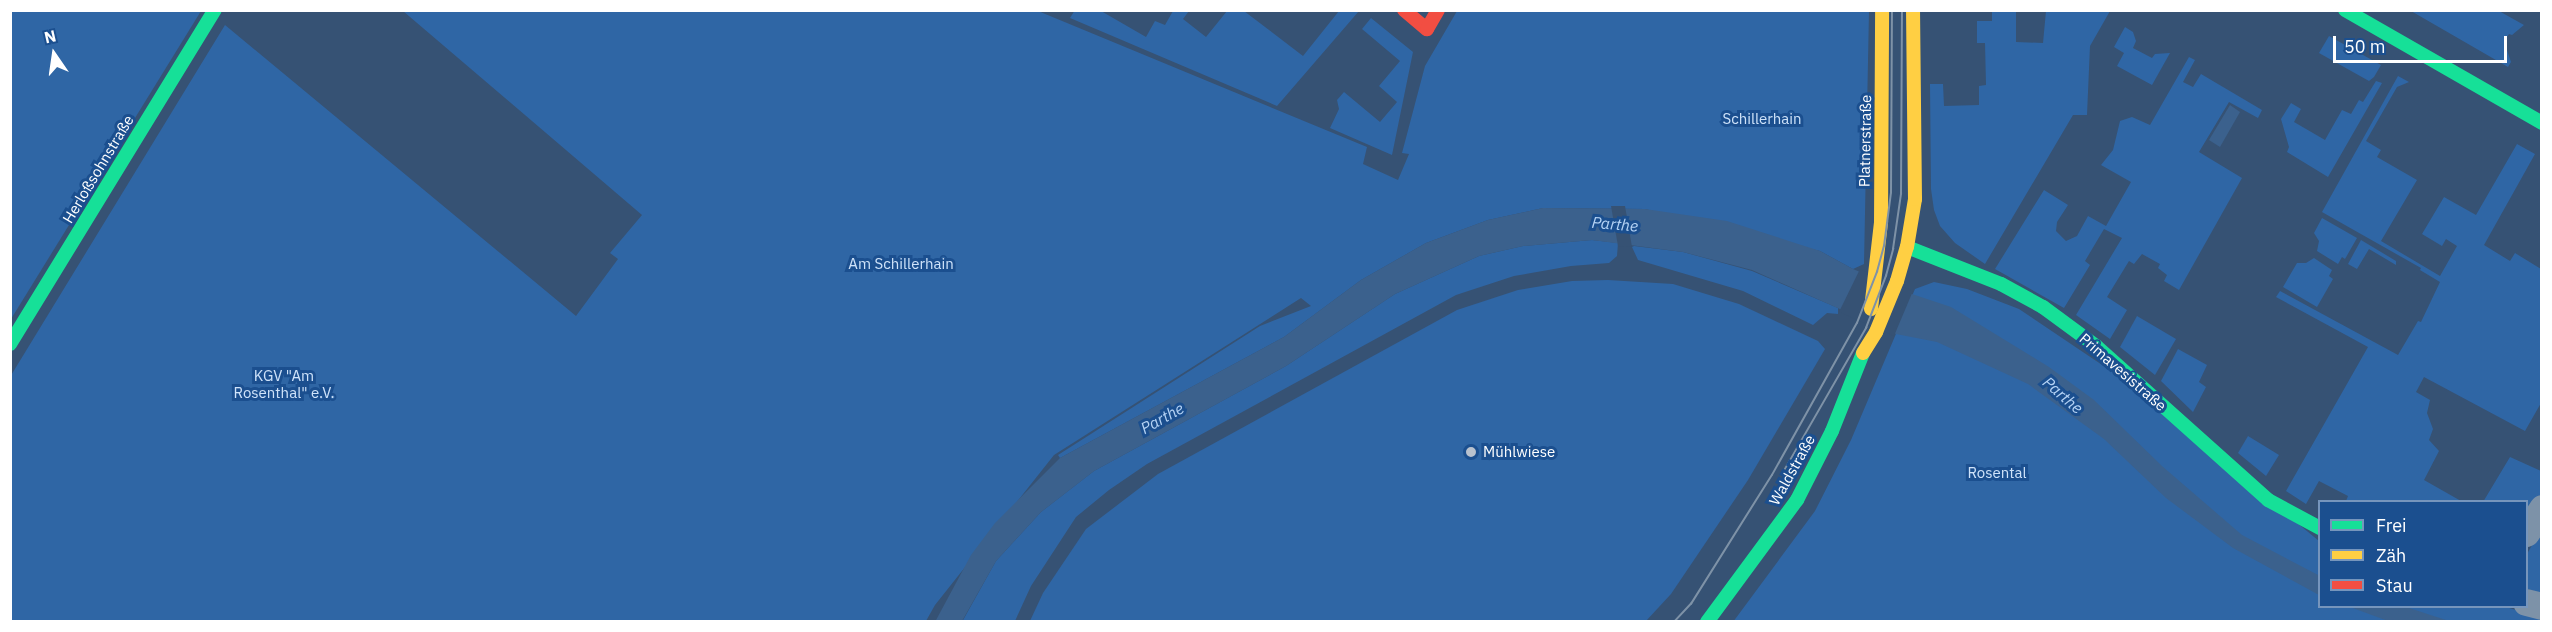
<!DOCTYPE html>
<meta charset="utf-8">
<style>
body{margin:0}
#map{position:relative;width:2552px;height:632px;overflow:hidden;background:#365274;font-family:"IBM Plex Sans",sans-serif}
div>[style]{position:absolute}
.green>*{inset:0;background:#2f66a5}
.water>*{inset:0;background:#3b618d}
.pier>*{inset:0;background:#365274}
.street>*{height:27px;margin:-13.5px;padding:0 13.5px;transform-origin:13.5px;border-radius:13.5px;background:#7d92a8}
.fast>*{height:14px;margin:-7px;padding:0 7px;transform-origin:7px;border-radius:7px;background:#16e098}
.slow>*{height:14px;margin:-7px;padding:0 7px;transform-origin:7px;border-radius:7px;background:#ffcf43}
.jam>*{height:14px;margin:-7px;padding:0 7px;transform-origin:7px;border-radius:7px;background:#f24e42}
.tram>*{height:1.5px;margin:-0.75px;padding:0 0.75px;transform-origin:0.75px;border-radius:0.75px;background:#7e92a7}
.dots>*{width:16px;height:16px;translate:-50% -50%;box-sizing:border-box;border:3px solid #1b4f8f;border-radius:50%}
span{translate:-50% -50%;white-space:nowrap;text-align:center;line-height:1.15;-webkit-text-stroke:6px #1b4f8f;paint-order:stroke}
.park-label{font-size:15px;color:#cfe3fa}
.street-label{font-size:15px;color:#fff}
.poi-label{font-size:15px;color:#fff}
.left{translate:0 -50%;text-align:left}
.water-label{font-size:16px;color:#b5d3f5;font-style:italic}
.frame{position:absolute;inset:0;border:12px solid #fff;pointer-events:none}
.legend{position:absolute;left:2318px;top:500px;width:210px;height:108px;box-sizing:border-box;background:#1b4f8f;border:2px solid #7695bc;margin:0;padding:8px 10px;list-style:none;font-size:18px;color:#fff}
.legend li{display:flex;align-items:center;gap:12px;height:30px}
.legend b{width:30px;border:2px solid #7695bc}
.north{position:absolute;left:24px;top:24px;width:60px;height:60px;-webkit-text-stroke:4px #1b4f8f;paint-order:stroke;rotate:347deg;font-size:16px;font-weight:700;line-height:24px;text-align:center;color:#fff}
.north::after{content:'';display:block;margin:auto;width:21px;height:27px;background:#fff;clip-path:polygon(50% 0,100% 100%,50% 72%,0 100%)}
.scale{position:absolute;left:2333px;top:36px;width:174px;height:27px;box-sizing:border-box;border:3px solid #fff;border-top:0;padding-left:8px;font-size:18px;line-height:21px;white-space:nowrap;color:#fff;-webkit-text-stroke:4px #1b4f8f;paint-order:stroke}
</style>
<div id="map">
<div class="green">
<i style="clip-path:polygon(1075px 10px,1101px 11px,1146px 37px,1155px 21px,1165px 25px,1173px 11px,1189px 11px,1183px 19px,1206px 37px,1227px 11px,1244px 11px,1303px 56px,1339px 11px,1359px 11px,1277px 106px,1070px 18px)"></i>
<i style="clip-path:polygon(2082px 10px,2110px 11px,2090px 46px,2087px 115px,2073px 115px,1985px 264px,1955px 243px,1940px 226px,1934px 210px,1931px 189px,1930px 84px,1943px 84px,1944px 106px,1979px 105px,1979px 86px,1986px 85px,1985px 43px,1977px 43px,1977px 21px,1992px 21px,1992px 11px,2016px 11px,2016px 42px,2043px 43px,2046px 11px)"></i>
<i style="clip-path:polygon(11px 11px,201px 11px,11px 319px)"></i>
<i style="clip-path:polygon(403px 11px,1038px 11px,1367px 147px,1363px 164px,1398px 180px,1409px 154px,1402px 153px,1425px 66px,1457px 11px,1869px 11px,1864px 264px,1853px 269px,1820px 251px,1645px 209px,1543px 208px,1488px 220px,1426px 243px,1361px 280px,1284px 337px,1060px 458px,1058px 455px,1260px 326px,1311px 306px,1301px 298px,1054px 455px,935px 605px,926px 621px,11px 621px,10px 377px,225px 25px,576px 316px,618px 259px,610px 253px,642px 215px)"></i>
<i style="clip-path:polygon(2411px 11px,2499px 11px,2524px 25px,2512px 35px,2509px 34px,2504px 41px,2511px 62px,2508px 67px)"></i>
<i style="clip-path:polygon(1371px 18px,1413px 52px,1392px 155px,1330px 128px,1339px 109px,1337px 100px,1344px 92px,1380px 122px,1397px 102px,1379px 86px,1400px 61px,1362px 29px)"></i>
<i style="clip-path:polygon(2125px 27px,2133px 32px,2136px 41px,2133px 48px,2152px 58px,2155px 54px,2170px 53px,2152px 85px,2117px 66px,2124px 53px,2114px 47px)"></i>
<i style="clip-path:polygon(2329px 36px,2381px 65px,2374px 77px,2369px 81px,2319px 53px)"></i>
<i style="clip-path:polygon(2189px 57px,2195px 60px,2183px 82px,2193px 87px,2201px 74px,2262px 110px,2258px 118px,2229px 102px,2199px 152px,2242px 178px,2179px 290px,2164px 281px,2167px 275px,2158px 268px,2160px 264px,2142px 254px,2134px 264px,2129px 261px,2107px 297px,2127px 310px,2110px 339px,2076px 315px,2122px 238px,2104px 229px,2085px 261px,2090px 265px,2064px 308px,1995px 269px,2044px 190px,2068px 205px,2057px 222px,2056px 231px,2066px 241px,2077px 236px,2088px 216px,2106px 226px,2131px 182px,2101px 165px,2113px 150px,2120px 121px,2132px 117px,2150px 125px)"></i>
<i style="clip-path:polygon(2398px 76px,2409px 82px,2397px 87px,2366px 141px,2381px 150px,2377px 157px,2417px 180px,2381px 241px,2440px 276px,2457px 246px,2446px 239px,2442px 246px,2422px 234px,2444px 197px,2476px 215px,2517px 144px,2535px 154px,2484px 245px,2510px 261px,2515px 253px,2541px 269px,2541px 403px,2525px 431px,2424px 377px,2416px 392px,2430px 400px,2427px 413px,2433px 429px,2429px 440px,2439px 451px,2424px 480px,2461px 501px,2346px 501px,2348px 496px,2319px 481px,2306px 504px,2286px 491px,2368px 347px,2276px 297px,2280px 291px,2398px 355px,2418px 321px,2421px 322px,2440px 282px,2420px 270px,2421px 268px,2322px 212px)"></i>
<i style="clip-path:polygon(2376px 81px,2382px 83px,2328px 177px,2287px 152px,2289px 147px,2281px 119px,2291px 103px,2301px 109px,2294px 122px,2325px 140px,2342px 110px,2351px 114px,2359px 100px,2363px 102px)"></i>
<i style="clip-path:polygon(2322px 218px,2357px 238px,2345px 259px,2342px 257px,2338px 264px,2317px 251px,2319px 241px,2314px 233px)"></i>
<i style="clip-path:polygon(1592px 240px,1618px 243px,1617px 256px,1609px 263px,1571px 266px,1514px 276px,1456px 295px,1147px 464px,1109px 490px,1076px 517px,1031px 586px,1015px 621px,962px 622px,996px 561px,1041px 512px,1094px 471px,1286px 366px,1395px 294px,1479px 256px,1523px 246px)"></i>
<i style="clip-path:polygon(2361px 240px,2396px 261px,2396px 265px,2369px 249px,2357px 269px,2348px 264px)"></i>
<i style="clip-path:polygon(1634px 246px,1683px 252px,1752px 271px,1838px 308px,1838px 314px,1827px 313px,1813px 325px,1743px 291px,1638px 260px,1632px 247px)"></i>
<i style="clip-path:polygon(2314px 258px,2332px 270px,2329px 276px,2333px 279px,2317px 307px,2283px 287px,2297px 263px,2306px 263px)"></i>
<i style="clip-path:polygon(1608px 280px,1673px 284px,1739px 304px,1818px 341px,1825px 349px,1748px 480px,1671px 594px,1646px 621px,1030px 621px,1043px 593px,1086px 529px,1158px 474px,1457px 310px,1518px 290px,1572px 281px)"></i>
<i style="clip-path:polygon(1934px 282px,1967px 289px,2019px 309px,2120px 377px,2319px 541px,2320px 606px,2506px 607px,2542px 618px,2541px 622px,1733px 622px,1815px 511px,1851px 440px,1915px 289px)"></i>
<i style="clip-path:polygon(2137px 316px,2176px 339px,2155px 375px,2120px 347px)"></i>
<i style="clip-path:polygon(2178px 349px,2207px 365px,2199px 382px,2206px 387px,2193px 412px,2161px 381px)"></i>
<i style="clip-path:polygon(2248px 436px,2279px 455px,2266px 476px,2238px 453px)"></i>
<i style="clip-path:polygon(2510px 457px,2541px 471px,2541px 493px,2527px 518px,2526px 502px,2483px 502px)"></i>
<i style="clip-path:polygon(2541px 529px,2541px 593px,2527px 589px,2527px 554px)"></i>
</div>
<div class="water">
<i style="clip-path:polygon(2230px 105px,2240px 112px,2220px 147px,2209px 140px)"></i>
<i style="clip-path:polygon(1543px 208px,1645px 209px,1727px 221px,1820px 251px,1853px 269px,1912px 294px,1951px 307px,2049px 367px,2094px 400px,2162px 466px,2242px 535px,2320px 576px,2319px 595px,2233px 548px,2166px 498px,2104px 439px,2028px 384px,1937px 342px,1896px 334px,1752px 270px,1683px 252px,1592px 240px,1523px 246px,1479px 256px,1395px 294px,1286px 366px,1094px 471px,1041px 512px,996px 561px,962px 621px,935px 622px,971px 555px,995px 523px,1060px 458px,1284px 337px,1361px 280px,1426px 243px,1488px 220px)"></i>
<i style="clip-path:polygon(2350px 607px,2406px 607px,2449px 621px,2388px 621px)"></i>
</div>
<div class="pier">
<i style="clip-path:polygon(1611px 206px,1625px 206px,1632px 247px,1618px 246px)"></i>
<i style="clip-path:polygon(1860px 269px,1913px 291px,1894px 336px,1839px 312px)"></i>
</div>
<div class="street">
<i style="left:2526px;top:533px;width:30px;rotate:-57deg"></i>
<i style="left:2526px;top:602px;width:16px;rotate:14deg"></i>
</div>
<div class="fast">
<i style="left:2345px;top:10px;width:227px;rotate:29.8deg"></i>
<i style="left:1907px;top:247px;width:101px;rotate:21.5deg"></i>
<i style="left:2001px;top:284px;width:48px;rotate:28.7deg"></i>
<i style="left:2043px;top:307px;width:66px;rotate:36.3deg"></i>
<i style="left:2096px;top:346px;width:231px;rotate:41.8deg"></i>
<i style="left:2268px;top:500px;width:59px;rotate:28.3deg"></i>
<i style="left:10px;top:344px;width:392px;rotate:-58.5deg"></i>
<i style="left:1707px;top:622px;width:152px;rotate:-53.6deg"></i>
<i style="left:1797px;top:500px;width:77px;rotate:-63.1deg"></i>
<i style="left:1832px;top:431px;width:84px;rotate:-68.3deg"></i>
</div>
<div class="slow">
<i style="left:1871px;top:309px;width:88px;rotate:-83.4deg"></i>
<i style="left:1881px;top:222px;width:212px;rotate:-89.7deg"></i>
<i style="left:1863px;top:353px;width:25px;rotate:-58deg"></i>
<i style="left:1876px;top:332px;width:55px;rotate:-67.6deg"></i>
<i style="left:1897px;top:281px;width:35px;rotate:-74deg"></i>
<i style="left:1907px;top:247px;width:49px;rotate:-80.5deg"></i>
<i style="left:1915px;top:199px;width:189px;rotate:-90.6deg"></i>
</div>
<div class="jam">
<i style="left:1404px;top:10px;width:30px;rotate:40deg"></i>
<i style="left:1427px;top:29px;width:22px;rotate:-60deg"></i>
</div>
<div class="tram">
<i style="left:1785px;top:469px;width:163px;rotate:-60.1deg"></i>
<i style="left:1866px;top:328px;width:56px;rotate:-69deg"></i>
<i style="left:1886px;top:276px;width:28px;rotate:-75deg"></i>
<i style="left:1893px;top:249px;width:56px;rotate:-81.7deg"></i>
<i style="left:1901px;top:194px;width:184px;rotate:-89.7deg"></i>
<i style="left:1674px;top:622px;width:25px;rotate:-47deg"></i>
<i style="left:1691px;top:604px;width:152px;rotate:-57.9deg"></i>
<i style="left:1772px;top:475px;width:174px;rotate:-60.8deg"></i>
<i style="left:1857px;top:323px;width:55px;rotate:-68.6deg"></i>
<i style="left:1877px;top:272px;width:27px;rotate:-75deg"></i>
<i style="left:1884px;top:246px;width:53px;rotate:-82.5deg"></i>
<i style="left:1891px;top:193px;width:183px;rotate:-89.7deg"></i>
</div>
<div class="dots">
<i style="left:1471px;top:452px;background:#b9c2ce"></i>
</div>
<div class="park-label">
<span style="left:1762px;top:119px">Schillerhain</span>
<span style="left:901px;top:264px">Am Schillerhain</span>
<span style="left:284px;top:384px">KGV "Am<br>Rosenthal" e.V.</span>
<span style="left:1997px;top:473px">Rosental</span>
</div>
<div class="street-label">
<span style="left:1865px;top:141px;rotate:-89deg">Platnerstraße</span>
<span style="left:98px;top:169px;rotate:-59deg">Herloßsohnstraße</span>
<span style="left:2123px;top:372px;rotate:41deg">Primavesistraße</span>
<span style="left:1792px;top:470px;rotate:-61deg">Waldstraße</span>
</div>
<div class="poi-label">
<span class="left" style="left:1483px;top:452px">Mühlwiese</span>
</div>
<div class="water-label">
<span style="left:1615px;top:224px;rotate:5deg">Parthe</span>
<span style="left:2063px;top:395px;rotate:41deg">Parthe</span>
<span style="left:1162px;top:418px;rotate:-29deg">Parthe</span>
</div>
<div class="frame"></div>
<ul class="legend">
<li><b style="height:8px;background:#16e098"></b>Frei</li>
<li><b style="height:8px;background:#ffcf43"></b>Zäh</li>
<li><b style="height:8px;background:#f24e42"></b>Stau</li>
</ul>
<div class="north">N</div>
<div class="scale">50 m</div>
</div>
